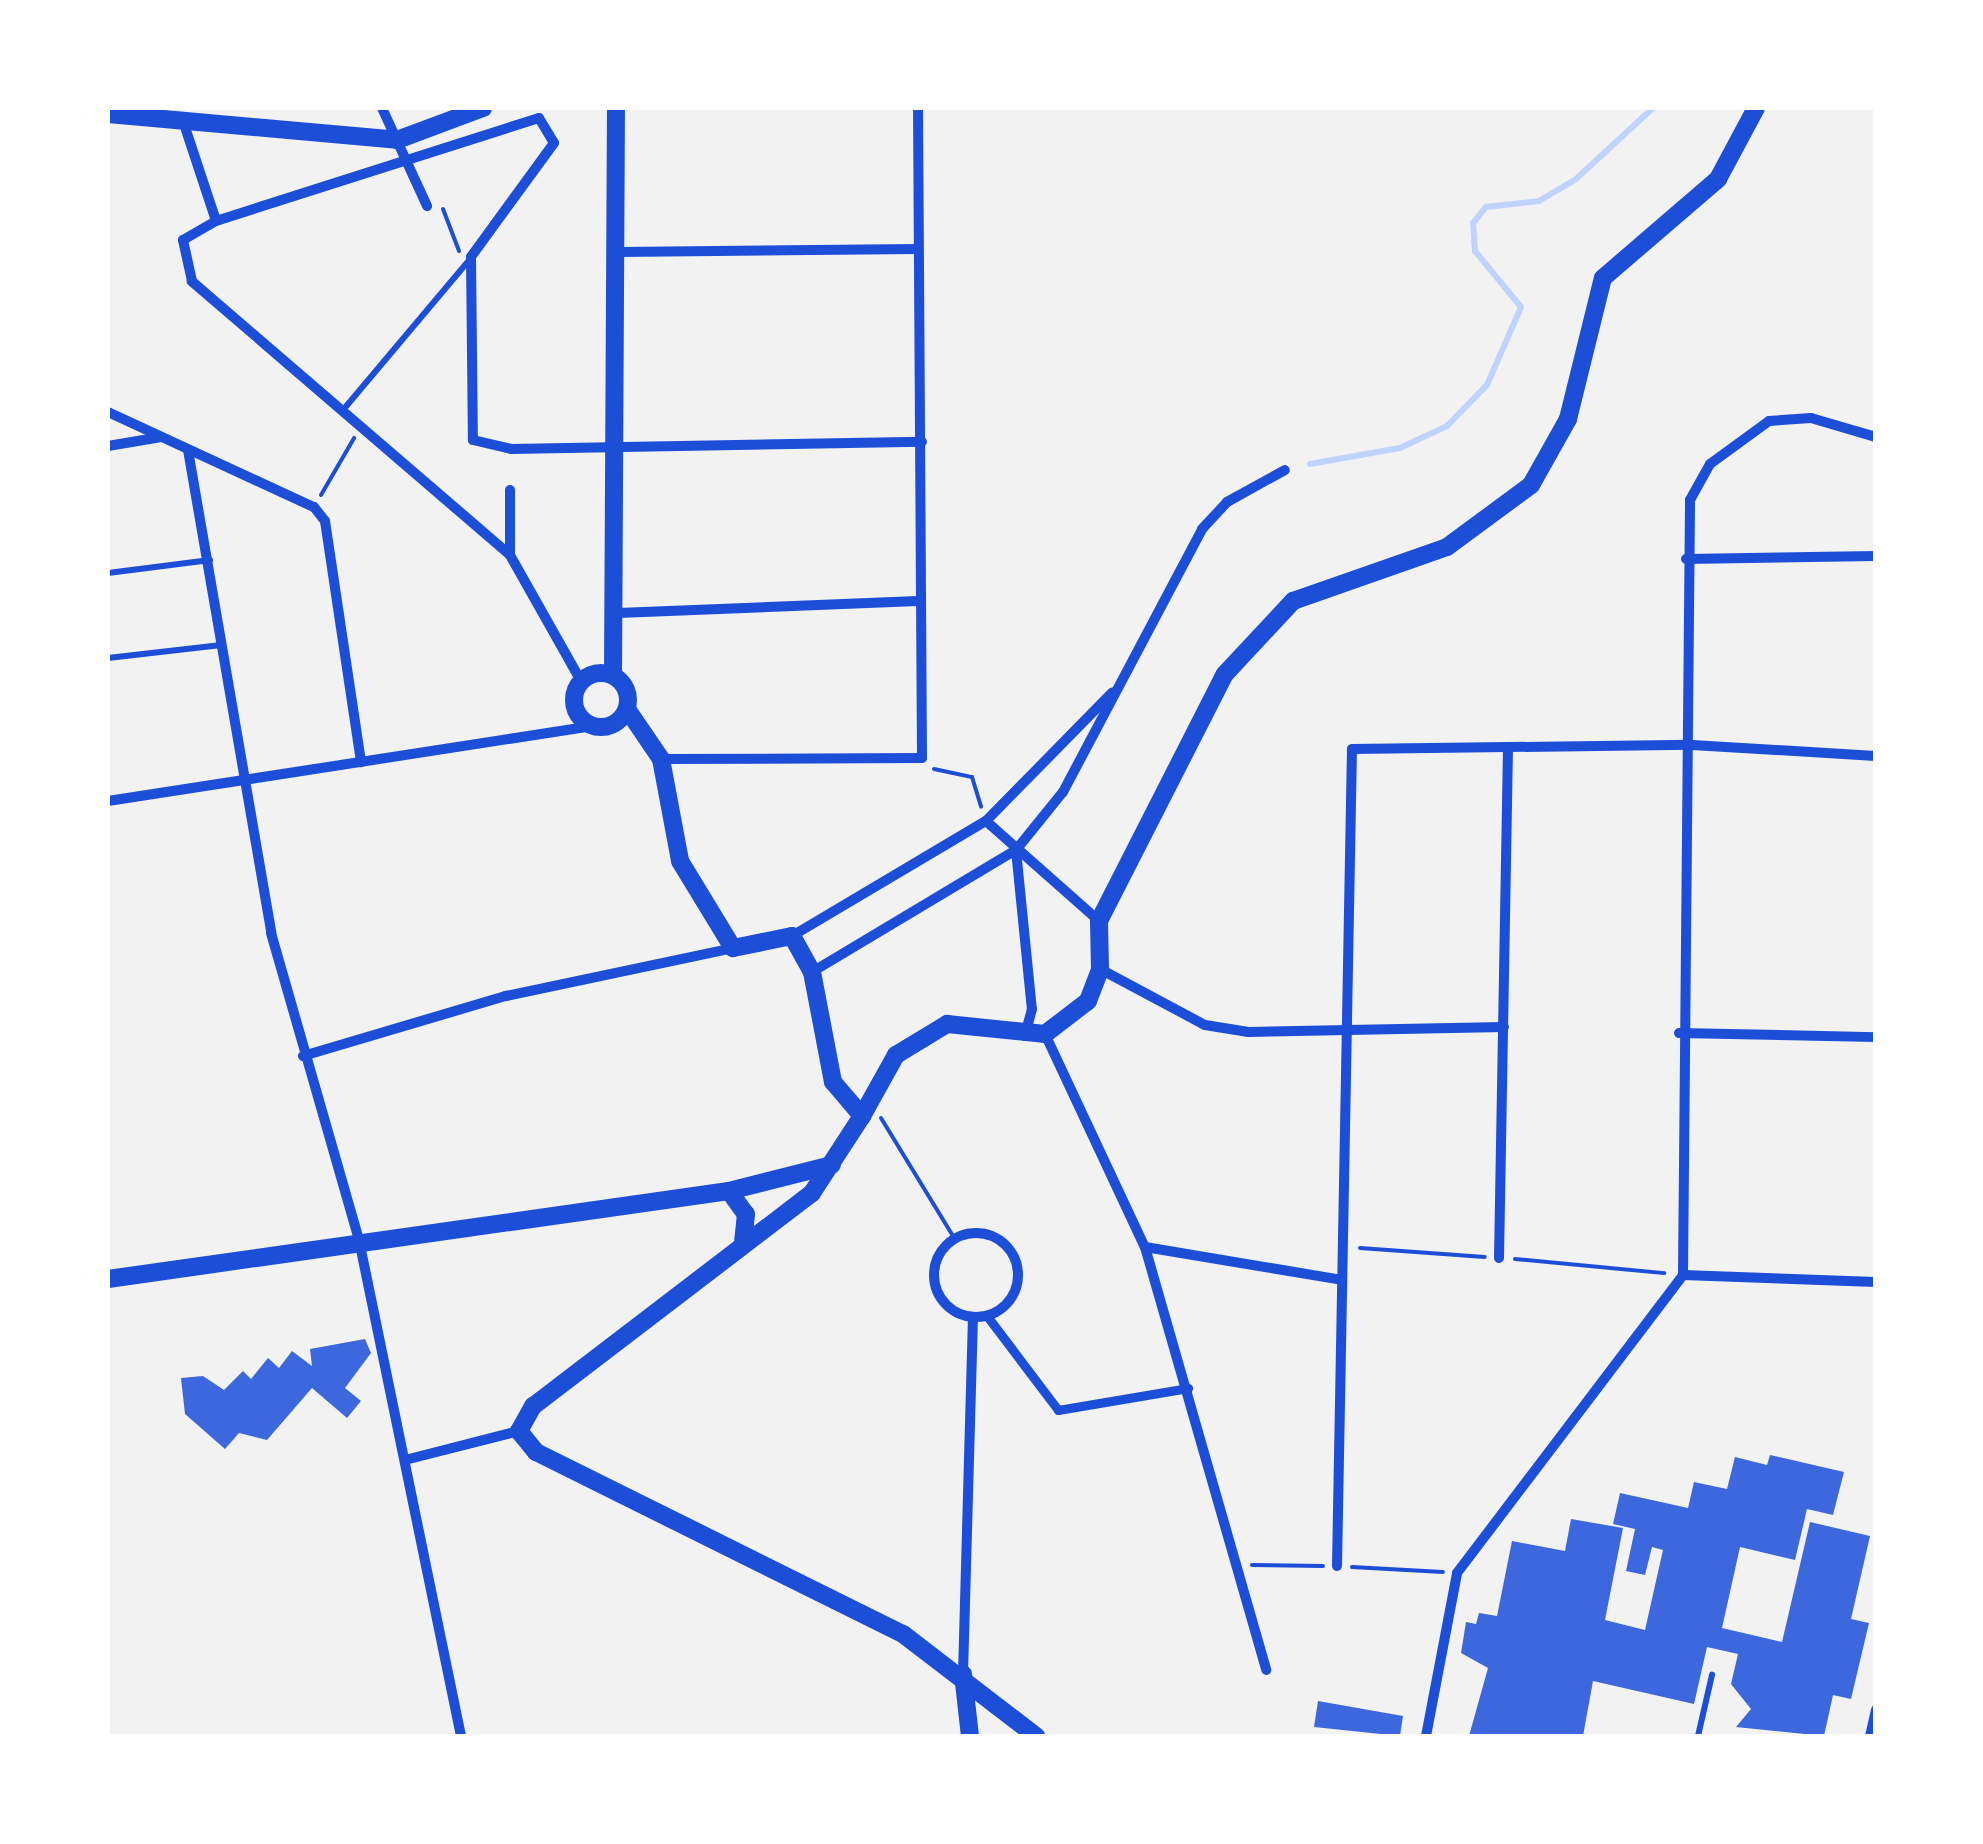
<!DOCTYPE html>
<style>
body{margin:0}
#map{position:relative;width:1983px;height:1844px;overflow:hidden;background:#f2f2f2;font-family:"PT Sans",sans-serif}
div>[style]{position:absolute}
.stream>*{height:6px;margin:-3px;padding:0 3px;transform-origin:3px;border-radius:3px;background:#bfd3fe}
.building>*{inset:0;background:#3d67dc}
.path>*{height:4px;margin:-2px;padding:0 2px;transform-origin:2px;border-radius:2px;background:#1d4ed8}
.service>*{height:6px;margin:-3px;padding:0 3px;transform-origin:3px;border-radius:3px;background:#1d4ed8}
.pedestrian>*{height:9px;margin:-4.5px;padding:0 4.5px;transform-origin:4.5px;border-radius:4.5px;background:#1d4ed8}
.minor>*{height:10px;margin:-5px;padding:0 5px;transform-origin:5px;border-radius:5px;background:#1d4ed8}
.minor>.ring{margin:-5px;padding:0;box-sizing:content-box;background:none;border:10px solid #1d4ed8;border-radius:50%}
.secondary>*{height:18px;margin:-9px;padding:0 9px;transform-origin:9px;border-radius:9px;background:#1d4ed8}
.primary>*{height:18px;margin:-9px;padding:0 9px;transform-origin:9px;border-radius:9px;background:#1d4ed8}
.primary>.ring{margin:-9px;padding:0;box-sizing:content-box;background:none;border:18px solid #1d4ed8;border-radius:50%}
span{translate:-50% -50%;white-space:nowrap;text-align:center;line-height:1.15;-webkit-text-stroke:8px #fff;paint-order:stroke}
.frame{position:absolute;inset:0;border:110px solid #fff;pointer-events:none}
</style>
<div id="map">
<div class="stream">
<i style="left:1310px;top:464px;width:91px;rotate:-10.1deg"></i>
<i style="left:1400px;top:448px;width:52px;rotate:-25.1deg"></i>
<i style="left:1447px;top:426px;width:57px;rotate:-45.7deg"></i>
<i style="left:1487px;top:385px;width:85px;rotate:-66.4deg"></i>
<i style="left:1521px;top:307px;width:72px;rotate:-129.4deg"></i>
<i style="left:1475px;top:251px;width:28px;rotate:-94deg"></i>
<i style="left:1473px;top:223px;width:21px;rotate:-51deg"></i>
<i style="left:1486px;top:207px;width:53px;rotate:-6.5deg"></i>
<i style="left:1539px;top:201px;width:43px;rotate:-30.7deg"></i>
<i style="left:1576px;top:179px;width:105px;rotate:-42.7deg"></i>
</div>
<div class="building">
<i style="clip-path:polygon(365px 1339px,371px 1353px,345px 1388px,361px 1401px,347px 1418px,312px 1388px,267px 1440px,239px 1433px,225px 1449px,185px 1414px,181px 1378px,203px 1376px,224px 1390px,243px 1371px,251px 1379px,268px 1358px,279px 1368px,292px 1351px,312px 1366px,310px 1349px)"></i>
<i style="clip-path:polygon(1770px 1455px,1844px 1472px,1833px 1515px,1807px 1509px,1795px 1560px,1740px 1547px,1722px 1628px,1782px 1642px,1810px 1522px,1870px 1536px,1851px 1619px,1869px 1623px,1851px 1699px,1833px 1695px,1824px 1736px,1736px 1727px,1751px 1709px,1731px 1684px,1738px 1654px,1707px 1647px,1694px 1704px,1593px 1681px,1583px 1736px,1469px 1736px,1488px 1668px,1461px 1653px,1466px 1622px,1476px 1624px,1479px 1613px,1497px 1616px,1512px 1541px,1565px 1551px,1571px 1519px,1623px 1528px,1605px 1620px,1645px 1630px,1663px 1550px,1652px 1547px,1645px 1575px,1626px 1571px,1635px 1529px,1613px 1524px,1620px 1493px,1688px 1508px,1694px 1482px,1727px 1489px,1735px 1457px,1767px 1465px)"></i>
<i style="clip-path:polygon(1318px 1701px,1403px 1716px,1400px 1736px,1314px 1727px)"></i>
</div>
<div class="path">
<i style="left:443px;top:209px;width:45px;rotate:69.1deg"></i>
<i style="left:321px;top:495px;width:66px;rotate:-59.9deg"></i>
<i style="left:934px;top:769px;width:39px;rotate:12deg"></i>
<i style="left:972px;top:777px;width:31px;rotate:73deg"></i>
<i style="left:881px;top:1118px;width:142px;rotate:58.6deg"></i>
<i style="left:1360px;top:1248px;width:125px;rotate:4.1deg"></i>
<i style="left:1515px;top:1259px;width:150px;rotate:5.4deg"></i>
<i style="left:1252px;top:1565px;width:71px;rotate:0.8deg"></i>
<i style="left:1352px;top:1567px;width:91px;rotate:3.1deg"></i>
</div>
<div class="service">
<i style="left:343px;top:410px;width:199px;rotate:-49.9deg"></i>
<i style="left:108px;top:573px;width:103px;rotate:-7.3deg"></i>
<i style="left:108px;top:658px;width:114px;rotate:-6.6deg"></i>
<i style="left:1698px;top:1736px;width:63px;rotate:-77.1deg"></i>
</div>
<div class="pedestrian">
<i style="left:987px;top:1316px;width:118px;rotate:52.9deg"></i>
<i style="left:1058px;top:1410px;width:132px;rotate:-9.6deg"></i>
</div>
<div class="minor">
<i style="left:382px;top:108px;width:108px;rotate:65.3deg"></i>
<i style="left:183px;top:121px;width:105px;rotate:71.7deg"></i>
<i style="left:619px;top:252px;width:298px;rotate:-0.6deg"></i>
<i style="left:108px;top:412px;width:227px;rotate:24.8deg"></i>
<i style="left:314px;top:507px;width:18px;rotate:52deg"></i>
<i style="left:325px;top:521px;width:244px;rotate:81.5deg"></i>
<i style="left:108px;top:446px;width:54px;rotate:-9.6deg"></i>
<i style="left:188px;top:450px;width:490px;rotate:80.2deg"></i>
<i style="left:271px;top:933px;width:319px;rotate:74deg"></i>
<i style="left:359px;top:1240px;width:506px;rotate:78.38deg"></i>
<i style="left:510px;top:554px;width:64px;rotate:-90deg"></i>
<i style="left:1686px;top:559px;width:190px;rotate:-0.9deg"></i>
<i style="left:618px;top:613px;width:300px;rotate:-2.3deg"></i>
<i style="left:581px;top:681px;width:145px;rotate:-119.4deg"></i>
<i style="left:510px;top:555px;width:420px;rotate:-139.3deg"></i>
<i style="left:192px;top:281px;width:42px;rotate:-102.4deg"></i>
<i style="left:183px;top:240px;width:38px;rotate:-30deg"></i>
<i style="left:216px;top:221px;width:339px;rotate:-17.7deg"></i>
<i style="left:539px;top:118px;width:29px;rotate:59deg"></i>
<i style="left:554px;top:143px;width:141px;rotate:126.1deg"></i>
<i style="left:471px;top:257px;width:183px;rotate:89.4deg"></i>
<i style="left:473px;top:440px;width:39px;rotate:13deg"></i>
<i style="left:511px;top:449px;width:411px;rotate:-1deg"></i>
<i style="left:661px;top:759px;width:261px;rotate:-0.2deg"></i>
<i style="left:922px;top:758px;width:650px;rotate:-90.35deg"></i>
<i style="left:108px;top:801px;width:492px;rotate:-8.8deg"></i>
<i style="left:986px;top:821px;width:151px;rotate:41.5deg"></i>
<i style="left:1016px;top:850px;width:160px;rotate:84.3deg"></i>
<i style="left:1032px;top:1009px;width:28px;rotate:105deg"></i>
<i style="left:792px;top:936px;width:226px;rotate:-30.7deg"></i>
<i style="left:986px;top:821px;width:180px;rotate:-45.5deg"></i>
<i style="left:1100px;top:969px;width:119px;rotate:28.1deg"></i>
<i style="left:1205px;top:1025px;width:44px;rotate:9.2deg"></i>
<i style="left:1248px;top:1032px;width:256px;rotate:-1.1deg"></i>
<i style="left:812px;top:972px;width:238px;rotate:-30.9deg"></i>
<i style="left:1016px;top:850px;width:75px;rotate:-51deg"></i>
<i style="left:1063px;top:792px;width:297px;rotate:-62.1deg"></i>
<i style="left:1202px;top:529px;width:37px;rotate:-47deg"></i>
<i style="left:1227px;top:502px;width:66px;rotate:-28.9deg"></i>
<i style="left:1679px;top:1033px;width:197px;rotate:1.2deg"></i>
<i style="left:1045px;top:1034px;width:235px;rotate:64.9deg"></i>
<i style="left:1145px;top:1247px;width:440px;rotate:74deg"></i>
<i style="left:303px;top:1056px;width:212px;rotate:-16.5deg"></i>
<i style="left:506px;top:996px;width:232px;rotate:-11.9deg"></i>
<i class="ring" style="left:934px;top:1233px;width:74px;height:74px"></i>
<i style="left:1145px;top:1247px;width:195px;rotate:9.5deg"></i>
<i style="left:1499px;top:1258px;width:511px;rotate:-88.99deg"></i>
<i style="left:1683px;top:1275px;width:775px;rotate:-89.48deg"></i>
<i style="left:1690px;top:500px;width:41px;rotate:-60.9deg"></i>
<i style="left:1710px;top:464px;width:73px;rotate:-36.1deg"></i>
<i style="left:1769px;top:421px;width:42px;rotate:-4.1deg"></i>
<i style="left:1811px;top:418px;width:68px;rotate:16.3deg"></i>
<i style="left:1683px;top:1275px;width:193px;rotate:2.1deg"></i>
<i style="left:409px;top:1459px;width:114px;rotate:-14.3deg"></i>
<i style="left:1337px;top:1566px;width:817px;rotate:-88.95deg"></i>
<i style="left:1352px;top:749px;width:340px;rotate:-0.7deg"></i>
<i style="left:1692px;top:745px;width:184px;rotate:3.4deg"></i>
<i style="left:963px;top:1674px;width:357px;rotate:-88.4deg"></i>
<i style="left:1426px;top:1736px;width:166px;rotate:-79.2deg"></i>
<i style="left:1457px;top:1573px;width:374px;rotate:-52.8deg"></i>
<i style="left:1870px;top:1736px;width:27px;rotate:-77deg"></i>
</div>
<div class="secondary">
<i style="left:862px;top:1116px;width:70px;rotate:-60.9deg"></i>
<i style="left:896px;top:1055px;width:60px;rotate:-31.3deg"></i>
<i style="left:947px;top:1024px;width:99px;rotate:5.8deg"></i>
<i style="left:1045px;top:1034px;width:54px;rotate:-37.5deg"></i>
<i style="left:1088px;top:1001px;width:34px;rotate:-69deg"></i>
<i style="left:1100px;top:969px;width:48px;rotate:-91.2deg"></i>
<i style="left:1099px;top:921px;width:277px;rotate:-63deg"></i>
<i style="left:1225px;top:674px;width:100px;rotate:-47deg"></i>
<i style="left:1293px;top:601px;width:163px;rotate:-19.3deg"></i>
<i style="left:1447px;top:547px;width:104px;rotate:-36.4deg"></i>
<i style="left:1531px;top:485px;width:76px;rotate:-60.7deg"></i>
<i style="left:1568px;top:419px;width:145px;rotate:-76.1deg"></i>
<i style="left:1603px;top:278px;width:152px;rotate:-40.7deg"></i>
<i style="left:1718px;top:179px;width:81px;rotate:-61.8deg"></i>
<i style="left:108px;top:1279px;width:627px;rotate:-8.07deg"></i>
<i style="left:729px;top:1191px;width:106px;rotate:-14.2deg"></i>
</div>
<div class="primary">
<i style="left:108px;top:114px;width:290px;rotate:5.1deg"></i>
<i style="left:397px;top:140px;width:92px;rotate:-20.4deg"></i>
<i class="ring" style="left:574px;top:673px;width:36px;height:36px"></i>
<i style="left:613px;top:675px;width:567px;rotate:-89.7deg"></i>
<i style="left:627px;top:709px;width:60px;rotate:55.8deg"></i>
<i style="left:661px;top:759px;width:104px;rotate:79.4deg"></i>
<i style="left:680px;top:861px;width:102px;rotate:58.7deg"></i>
<i style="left:733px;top:948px;width:60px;rotate:-11.5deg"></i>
<i style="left:792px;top:936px;width:41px;rotate:60.9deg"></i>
<i style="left:812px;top:972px;width:112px;rotate:79.2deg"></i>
<i style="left:833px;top:1082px;width:45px;rotate:49.5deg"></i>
<i style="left:862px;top:1116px;width:92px;rotate:123deg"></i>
<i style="left:812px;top:1193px;width:351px;rotate:142.6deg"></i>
<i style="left:533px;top:1406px;width:29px;rotate:119deg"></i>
<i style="left:519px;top:1431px;width:27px;rotate:51deg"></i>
<i style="left:536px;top:1452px;width:410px;rotate:26.4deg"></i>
<i style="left:903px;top:1634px;width:168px;rotate:37.5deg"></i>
<i style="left:729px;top:1191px;width:29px;rotate:54deg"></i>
<i style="left:746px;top:1214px;width:28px;rotate:96deg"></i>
<i style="left:963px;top:1674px;width:62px;rotate:83.6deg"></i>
</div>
<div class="frame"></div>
</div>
